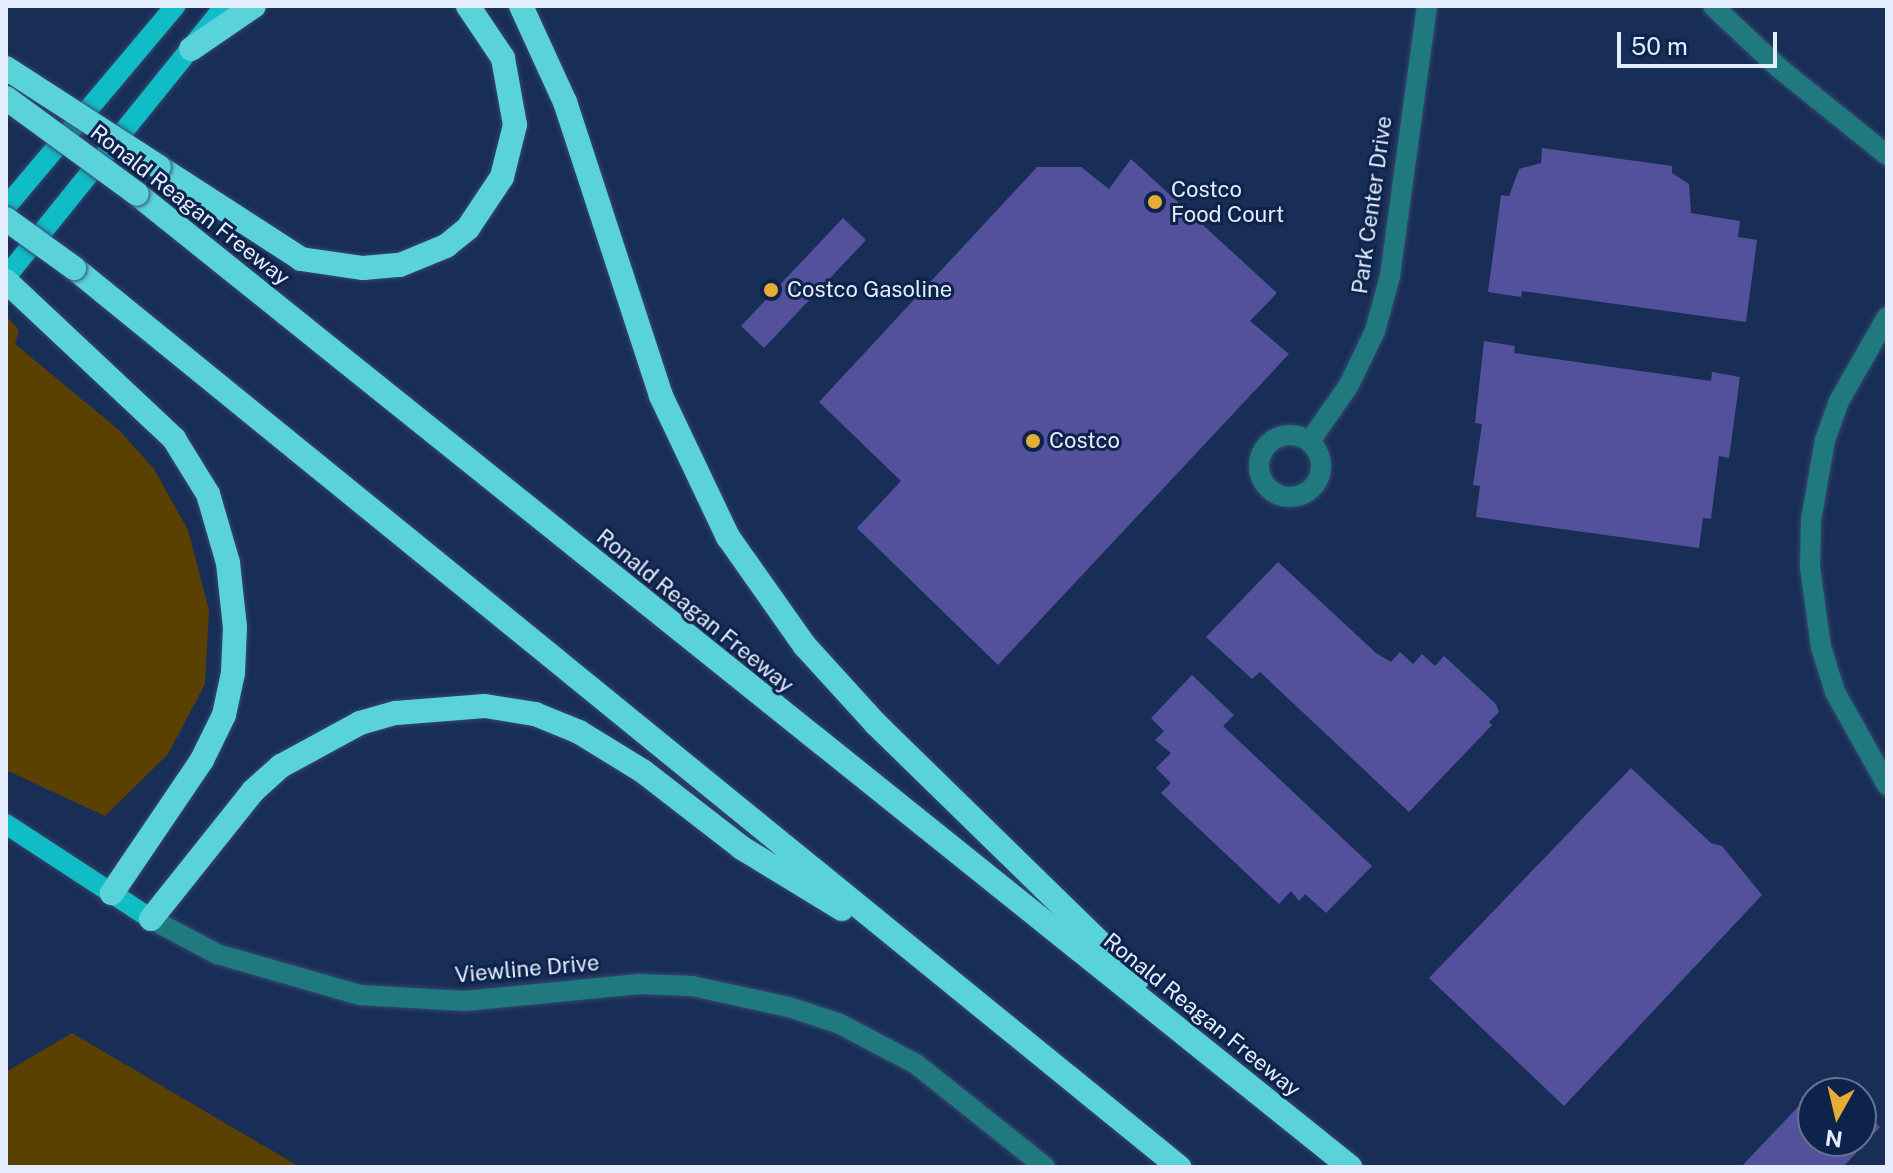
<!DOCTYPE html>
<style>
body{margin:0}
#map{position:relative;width:1893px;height:1173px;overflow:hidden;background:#182e57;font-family:"Public Sans",sans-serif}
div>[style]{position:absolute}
.green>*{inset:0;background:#5a4001}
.building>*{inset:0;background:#53519c}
.roads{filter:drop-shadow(0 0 2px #35496e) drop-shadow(0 0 2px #35496e)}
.minor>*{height:20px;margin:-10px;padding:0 10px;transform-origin:10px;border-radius:10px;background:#20797f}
.minor>.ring{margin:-10px;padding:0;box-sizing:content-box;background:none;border:20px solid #20797f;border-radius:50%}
.tertiary>*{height:20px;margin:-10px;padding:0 10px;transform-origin:10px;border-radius:10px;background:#20797f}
.primary>*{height:20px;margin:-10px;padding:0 10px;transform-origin:10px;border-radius:10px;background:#10bcc6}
.motorway>*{height:24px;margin:-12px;padding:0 12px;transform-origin:12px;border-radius:12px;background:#5ad2da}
.bridges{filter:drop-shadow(0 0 2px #35496e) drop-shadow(0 0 2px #35496e)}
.motorway-bridge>*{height:24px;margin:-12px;padding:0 12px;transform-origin:12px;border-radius:12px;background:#5ad2da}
.dots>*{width:22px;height:22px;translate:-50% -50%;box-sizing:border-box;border:4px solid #0e234b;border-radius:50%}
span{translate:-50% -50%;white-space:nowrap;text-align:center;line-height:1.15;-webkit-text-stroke:6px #0e234b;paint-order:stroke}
.poi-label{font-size:22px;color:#e4edfd}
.left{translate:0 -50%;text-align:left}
.street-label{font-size:22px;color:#e4edfd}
.frame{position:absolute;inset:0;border:8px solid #e4edfd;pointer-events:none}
.north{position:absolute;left:1797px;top:1077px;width:80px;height:80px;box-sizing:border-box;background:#0e234b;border:2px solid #647492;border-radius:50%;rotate:188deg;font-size:22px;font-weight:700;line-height:32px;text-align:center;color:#e4edfd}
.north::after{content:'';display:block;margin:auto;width:28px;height:36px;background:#e5ad35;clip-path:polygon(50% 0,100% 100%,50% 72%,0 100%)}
.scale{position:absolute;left:1617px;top:32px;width:160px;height:36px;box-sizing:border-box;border:4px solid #e4edfd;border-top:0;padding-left:10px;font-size:24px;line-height:28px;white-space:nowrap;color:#e4edfd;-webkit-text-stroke:6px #0e234b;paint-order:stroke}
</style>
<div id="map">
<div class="green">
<i style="clip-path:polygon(6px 316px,19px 330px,15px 344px,119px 430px,154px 469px,188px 530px,209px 610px,205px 684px,168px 754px,105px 816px,6px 770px)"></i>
<i style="clip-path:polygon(72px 1033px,300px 1167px,6px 1167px,6px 1072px)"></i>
</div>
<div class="building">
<i style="clip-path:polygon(1542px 148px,1672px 166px,1672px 173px,1689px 184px,1691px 213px,1740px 221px,1738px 237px,1757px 240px,1746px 322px,1522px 291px,1521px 297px,1488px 292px,1501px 195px,1509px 196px,1519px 169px,1541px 163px)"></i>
<i style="clip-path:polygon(1131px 159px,1277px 293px,1250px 321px,1289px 354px,998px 665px,857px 528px,901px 481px,819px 402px,1037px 167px,1081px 167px,1109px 189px)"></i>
<i style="clip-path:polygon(843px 218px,866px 240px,764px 348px,741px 326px)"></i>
<i style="clip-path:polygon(1484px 341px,1515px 346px,1514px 353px,1711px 381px,1712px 372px,1740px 377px,1729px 458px,1719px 456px,1711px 519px,1703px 518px,1699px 548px,1476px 517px,1480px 486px,1473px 485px,1482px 424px,1475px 423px)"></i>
<i style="clip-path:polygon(1278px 562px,1376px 653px,1391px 662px,1400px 652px,1413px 664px,1422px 654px,1435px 666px,1444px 656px,1496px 704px,1499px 712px,1489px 722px,1492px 725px,1409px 812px,1260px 672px,1252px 679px,1206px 637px)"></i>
<i style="clip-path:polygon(1192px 675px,1234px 715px,1223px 726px,1372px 866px,1326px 913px,1305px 894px,1299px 901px,1291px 891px,1279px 904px,1161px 793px,1171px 783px,1156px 768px,1171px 753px,1155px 740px,1164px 731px,1151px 718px)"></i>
<i style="clip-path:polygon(1631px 768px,1711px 843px,1722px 846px,1762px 895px,1564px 1106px,1429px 978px)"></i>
<i style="clip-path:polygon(1813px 1091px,1813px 1141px,1861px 1141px,1861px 1109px,1880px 1127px,1843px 1167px,1741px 1167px)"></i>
</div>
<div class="roads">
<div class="minor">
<i style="left:1887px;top:317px;width:97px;rotate:119.7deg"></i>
<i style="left:1839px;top:401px;width:41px;rotate:109.7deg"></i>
<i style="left:1825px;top:440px;width:81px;rotate:99.9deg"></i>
<i style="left:1811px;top:520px;width:47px;rotate:91.2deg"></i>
<i style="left:1810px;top:567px;width:81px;rotate:82.2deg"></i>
<i style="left:1821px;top:647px;width:47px;rotate:72.7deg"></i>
<i style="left:1835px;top:692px;width:107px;rotate:60.8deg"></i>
<i class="ring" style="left:1259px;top:435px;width:42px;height:42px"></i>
<i style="left:1310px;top:441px;width:68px;rotate:-55.1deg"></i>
<i style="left:1349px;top:385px;width:60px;rotate:-64.3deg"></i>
<i style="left:1375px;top:331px;width:57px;rotate:-74.7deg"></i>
<i style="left:1390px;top:276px;width:273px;rotate:-82.2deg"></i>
<i style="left:151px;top:919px;width:75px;rotate:27.9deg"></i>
<i style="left:217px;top:954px;width:149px;rotate:16deg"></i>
<i style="left:360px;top:995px;width:105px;rotate:3.3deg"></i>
<i style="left:465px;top:1001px;width:175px;rotate:-5.6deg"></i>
<i style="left:639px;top:984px;width:53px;rotate:2.2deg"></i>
<i style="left:692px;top:986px;width:99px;rotate:12.2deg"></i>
<i style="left:789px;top:1007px;width:54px;rotate:18.4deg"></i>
<i style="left:840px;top:1024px;width:86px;rotate:27.8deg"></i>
<i style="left:916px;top:1064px;width:165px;rotate:38.6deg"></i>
</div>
<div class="tertiary">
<i style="left:1713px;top:6px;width:91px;rotate:43.2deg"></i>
<i style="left:1779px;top:68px;width:139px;rotate:38.9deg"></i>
</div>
<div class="primary">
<i style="left:6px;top:207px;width:263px;rotate:-49.9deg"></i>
<i style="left:6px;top:277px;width:348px;rotate:-51.1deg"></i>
<i style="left:6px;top:824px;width:173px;rotate:33.2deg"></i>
</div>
<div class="motorway">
<i style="left:521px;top:6px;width:106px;rotate:65.4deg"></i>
<i style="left:565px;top:102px;width:309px;rotate:71.9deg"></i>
<i style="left:661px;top:396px;width:156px;rotate:64.6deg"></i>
<i style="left:728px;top:537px;width:133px;rotate:54.8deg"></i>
<i style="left:805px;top:646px;width:105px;rotate:47.7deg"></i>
<i style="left:876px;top:724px;width:365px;rotate:44.3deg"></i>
<i style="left:191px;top:49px;width:76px;rotate:-34.3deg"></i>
<i style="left:159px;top:167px;width:169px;rotate:32.9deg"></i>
<i style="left:301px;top:259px;width:63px;rotate:8.3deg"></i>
<i style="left:363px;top:268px;width:37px;rotate:-5deg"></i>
<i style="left:400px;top:265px;width:50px;rotate:-22.4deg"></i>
<i style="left:446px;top:246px;width:28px;rotate:-39deg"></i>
<i style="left:468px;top:228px;width:61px;rotate:-56.3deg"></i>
<i style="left:502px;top:177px;width:54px;rotate:-76deg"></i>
<i style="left:515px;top:125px;width:68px;rotate:-100.2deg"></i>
<i style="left:503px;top:58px;width:63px;rotate:-123.9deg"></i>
<i style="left:137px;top:194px;width:1555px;rotate:38.73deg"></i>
<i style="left:74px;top:268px;width:1425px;rotate:39.13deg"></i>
<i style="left:6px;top:281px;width:231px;rotate:43.2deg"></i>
<i style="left:174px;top:439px;width:65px;rotate:58.3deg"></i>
<i style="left:208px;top:494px;width:72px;rotate:73.8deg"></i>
<i style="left:228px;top:563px;width:64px;rotate:83.8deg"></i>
<i style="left:235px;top:627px;width:46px;rotate:92.5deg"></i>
<i style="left:233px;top:673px;width:43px;rotate:102.1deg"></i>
<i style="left:224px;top:715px;width:50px;rotate:116.1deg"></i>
<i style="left:202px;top:760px;width:161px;rotate:124.1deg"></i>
<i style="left:151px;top:919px;width:164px;rotate:-51.4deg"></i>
<i style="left:253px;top:791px;width:38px;rotate:-42deg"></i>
<i style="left:281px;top:766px;width:90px;rotate:-28.6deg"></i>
<i style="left:360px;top:723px;width:37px;rotate:-16deg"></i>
<i style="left:396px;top:713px;width:89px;rotate:-4.5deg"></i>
<i style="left:485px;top:706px;width:51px;rotate:9.1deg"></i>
<i style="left:535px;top:714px;width:48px;rotate:22.2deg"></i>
<i style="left:579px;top:732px;width:76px;rotate:31.6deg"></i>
<i style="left:644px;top:772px;width:124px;rotate:37.8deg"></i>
<i style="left:742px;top:848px;width:117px;rotate:31.4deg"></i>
</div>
</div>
<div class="bridges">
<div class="motorway-bridge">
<i style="left:6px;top:68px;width:182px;rotate:32.9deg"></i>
<i style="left:6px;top:98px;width:162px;rotate:36.2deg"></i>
<i style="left:6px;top:219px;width:84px;rotate:35.8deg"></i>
</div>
</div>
<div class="dots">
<i style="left:1155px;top:202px;background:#e5ad35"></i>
<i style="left:771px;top:290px;background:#e5ad35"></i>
<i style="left:1033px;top:441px;background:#e5ad35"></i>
</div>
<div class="poi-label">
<span class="left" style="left:1171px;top:202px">Costco<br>Food Court</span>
<span class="left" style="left:787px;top:290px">Costco Gasoline</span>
<span class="left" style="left:1049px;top:441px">Costco</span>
</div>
<div class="street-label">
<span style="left:190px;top:205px;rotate:38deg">Ronald Reagan Freeway</span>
<span style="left:1372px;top:205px;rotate:-82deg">Park Center Drive</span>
<span style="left:695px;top:611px;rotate:39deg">Ronald Reagan Freeway</span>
<span style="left:527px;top:969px;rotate:-5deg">Viewline Drive</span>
<span style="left:1202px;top:1015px;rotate:39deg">Ronald Reagan Freeway</span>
</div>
<div class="frame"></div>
<div class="north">N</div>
<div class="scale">50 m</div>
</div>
